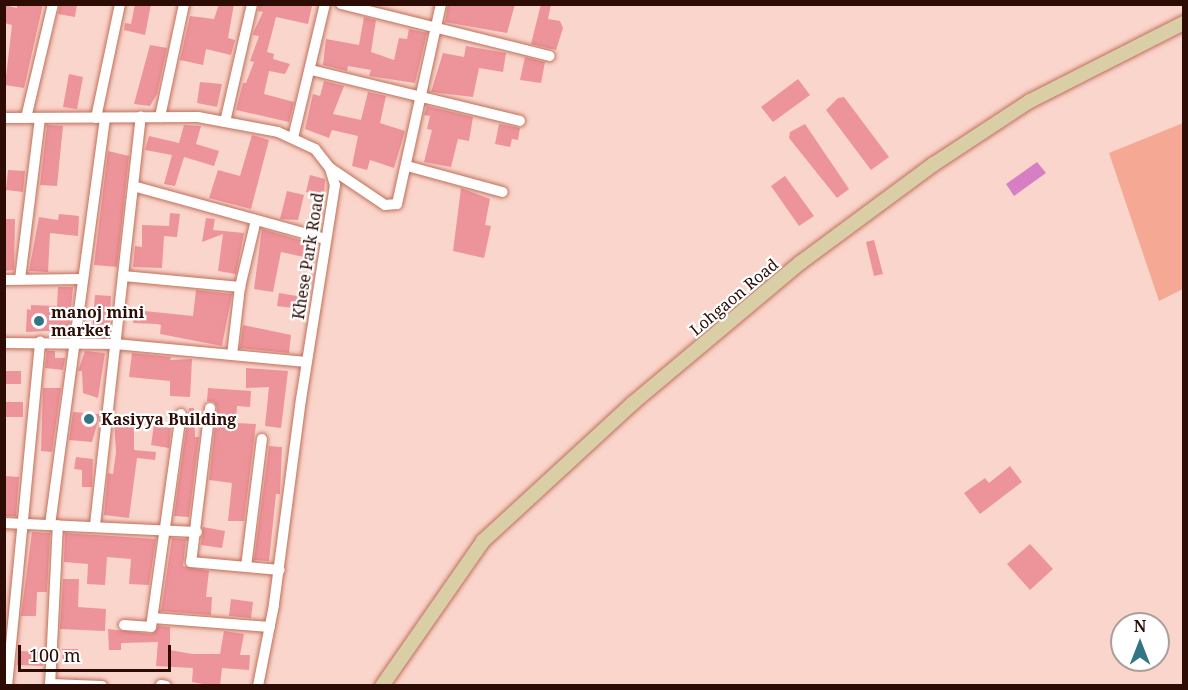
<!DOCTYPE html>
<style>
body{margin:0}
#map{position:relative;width:1188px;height:690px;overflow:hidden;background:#fad5cb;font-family:"Noto Serif",serif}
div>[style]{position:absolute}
.green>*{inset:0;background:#f5a995}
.water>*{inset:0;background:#d67fc4}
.building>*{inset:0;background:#ed939a}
.roads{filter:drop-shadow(0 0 2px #c16f5a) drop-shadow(0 0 2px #c16f5a)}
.minor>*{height:10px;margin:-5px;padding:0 5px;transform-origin:5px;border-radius:5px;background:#fff}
.major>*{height:14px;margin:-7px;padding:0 7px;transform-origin:7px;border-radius:7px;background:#d9cea6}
.dots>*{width:16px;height:16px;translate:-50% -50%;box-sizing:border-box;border:3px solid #fff;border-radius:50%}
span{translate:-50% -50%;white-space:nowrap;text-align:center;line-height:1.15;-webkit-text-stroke:4.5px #fff;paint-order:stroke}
.street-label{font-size:16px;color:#2c0c05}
.poi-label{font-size:16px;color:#2c0c05;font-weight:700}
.left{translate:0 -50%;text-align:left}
.frame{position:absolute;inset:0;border:6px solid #2c0c05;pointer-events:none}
.north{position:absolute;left:1110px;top:612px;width:60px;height:60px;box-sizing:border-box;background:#fff;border:2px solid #ab9e9b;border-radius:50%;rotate:0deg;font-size:16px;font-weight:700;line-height:24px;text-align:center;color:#2c0c05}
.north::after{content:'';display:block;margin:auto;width:21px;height:27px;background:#327685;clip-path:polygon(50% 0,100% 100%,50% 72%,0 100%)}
.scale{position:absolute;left:18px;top:645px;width:153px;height:27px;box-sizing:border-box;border:3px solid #2c0c05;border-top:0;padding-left:8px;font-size:18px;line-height:21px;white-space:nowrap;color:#2c0c05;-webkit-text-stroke:4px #fff;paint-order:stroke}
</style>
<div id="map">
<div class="green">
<i style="clip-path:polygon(1183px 123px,1183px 289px,1159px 301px,1109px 153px)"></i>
</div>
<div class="water">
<i style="clip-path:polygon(1037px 162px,1046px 173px,1014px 196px,1006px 184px)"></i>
</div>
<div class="building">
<i style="clip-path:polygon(17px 4px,43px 4px,24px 88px,5px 85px,12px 25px,4px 23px,4px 5px,17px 8px)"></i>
<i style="clip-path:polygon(60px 4px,77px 4px,75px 17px,58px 14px)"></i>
<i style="clip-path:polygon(135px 4px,151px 4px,145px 35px,124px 30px,125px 23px,131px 24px)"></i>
<i style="clip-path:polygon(219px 4px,234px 4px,228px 38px,235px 40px,231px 55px,206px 49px,203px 65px,180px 60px,190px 16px,214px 19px)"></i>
<i style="clip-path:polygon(259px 4px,312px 6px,308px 24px,276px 17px,267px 52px,274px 54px,273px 59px,290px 64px,285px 74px,269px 71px,264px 94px,294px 102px,289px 122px,236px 110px,243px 83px,246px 83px,254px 62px,250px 61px,259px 36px,253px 35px,254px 31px,263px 12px,258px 11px)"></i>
<i style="clip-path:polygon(448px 4px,515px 4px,507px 33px,445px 22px)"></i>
<i style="clip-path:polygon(541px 4px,551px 4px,548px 19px,560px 21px,563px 28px,556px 50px,531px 44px)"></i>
<i style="clip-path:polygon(364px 17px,376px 20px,371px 52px,394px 60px,399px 38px,407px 39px,409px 29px,427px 33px,415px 83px,369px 76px,371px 70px,348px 66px,347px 71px,323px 65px,326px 39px,359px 45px)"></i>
<i style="clip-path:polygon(150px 45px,167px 48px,157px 94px,150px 106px,134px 104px)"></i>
<i style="clip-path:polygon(466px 46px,506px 53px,503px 72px,479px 68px,473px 97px,431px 92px,443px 53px,464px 57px)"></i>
<i style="clip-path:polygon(525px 57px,545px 62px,541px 83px,520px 80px)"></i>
<i style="clip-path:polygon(69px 74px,83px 77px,77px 109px,63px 107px)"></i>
<i style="clip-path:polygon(798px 79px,810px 95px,773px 122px,761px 107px)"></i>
<i style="clip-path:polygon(324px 81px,344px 86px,333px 114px,361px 120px,368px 92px,386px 96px,380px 123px,405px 131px,394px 168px,370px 160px,367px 170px,352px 166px,358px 136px,332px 130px,329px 138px,305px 129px,313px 94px,320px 96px)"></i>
<i style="clip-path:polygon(200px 82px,222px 84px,217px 107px,197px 103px)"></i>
<i style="clip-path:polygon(844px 97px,889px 157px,871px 170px,826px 110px,838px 98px)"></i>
<i style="clip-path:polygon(427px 106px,473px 117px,469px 141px,458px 139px,451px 167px,424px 162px,432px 130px,427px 129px,430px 116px,424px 115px)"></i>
<i style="clip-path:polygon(499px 124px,520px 128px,518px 140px,512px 139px,510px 147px,495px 144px)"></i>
<i style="clip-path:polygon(805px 124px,849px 189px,837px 198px,789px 138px,790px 132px)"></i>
<i style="clip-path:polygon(47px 125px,63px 126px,57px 186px,40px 185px)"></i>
<i style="clip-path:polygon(184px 125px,201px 126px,196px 144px,219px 151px,214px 166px,184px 157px,175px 186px,164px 184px,172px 155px,145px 150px,149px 136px,179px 143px)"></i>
<i style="clip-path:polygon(252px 135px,269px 140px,251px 209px,209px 198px,218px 170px,240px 176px)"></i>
<i style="clip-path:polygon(108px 151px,129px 156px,117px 267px,94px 265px)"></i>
<i style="clip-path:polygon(8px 170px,25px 171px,23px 192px,6px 190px)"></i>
<i style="clip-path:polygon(310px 175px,325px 179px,324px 196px,306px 192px)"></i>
<i style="clip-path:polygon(785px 176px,814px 216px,799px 226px,771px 186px)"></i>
<i style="clip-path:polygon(461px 188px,490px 199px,485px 225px,491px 226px,484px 258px,453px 251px)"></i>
<i style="clip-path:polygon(287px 191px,304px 195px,298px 220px,280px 219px)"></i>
<i style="clip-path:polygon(170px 213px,180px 214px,177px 237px,164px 236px,162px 268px,133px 267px,135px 246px,142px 247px,142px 225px,169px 226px)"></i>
<i style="clip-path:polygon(59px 214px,79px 216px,78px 236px,50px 233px,48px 272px,29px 271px,39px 217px,58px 220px)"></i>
<i style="clip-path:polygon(206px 218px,215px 219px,213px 230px,244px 233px,236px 274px,218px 271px,223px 234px,202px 242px)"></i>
<i style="clip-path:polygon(4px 219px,15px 219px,14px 270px,4px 271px)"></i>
<i style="clip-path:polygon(262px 229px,307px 242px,304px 257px,281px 252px,273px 292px,254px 289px)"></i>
<i style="clip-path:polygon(874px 240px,883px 274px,874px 276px,866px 242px)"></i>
<i style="clip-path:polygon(58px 287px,73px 287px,69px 330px,26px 332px,27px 309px,31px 310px,31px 305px,57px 306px)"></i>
<i style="clip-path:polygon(196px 290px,232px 294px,222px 346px,160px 334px,161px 325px,157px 324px,133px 323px,134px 310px,193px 316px)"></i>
<i style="clip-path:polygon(279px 293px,303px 297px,301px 309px,277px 306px)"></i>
<i style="clip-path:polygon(95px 295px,111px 296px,109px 333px,92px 332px)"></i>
<i style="clip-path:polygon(243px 325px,291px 335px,289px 353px,240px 348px)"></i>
<i style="clip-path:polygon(47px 351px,55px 351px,55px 358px,65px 358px,63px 370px,45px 368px)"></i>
<i style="clip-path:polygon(85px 351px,105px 353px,98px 398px,83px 393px,82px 371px,78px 371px)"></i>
<i style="clip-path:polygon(132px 353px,171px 357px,170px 360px,192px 359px,190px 397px,170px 396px,170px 381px,129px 377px)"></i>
<i style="clip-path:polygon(246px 368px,288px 371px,281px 428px,265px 426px,269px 387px,246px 388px)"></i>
<i style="clip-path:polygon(4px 371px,21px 371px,21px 384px,4px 384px)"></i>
<i style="clip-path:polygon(43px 388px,61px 388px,52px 452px,41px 451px)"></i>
<i style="clip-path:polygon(208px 388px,251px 391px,250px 407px,237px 406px,236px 423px,256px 424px,244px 521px,228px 521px,232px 483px,209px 480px,217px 408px,214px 402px,207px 401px)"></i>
<i style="clip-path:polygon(4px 402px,23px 402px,23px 417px,4px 417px)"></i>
<i style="clip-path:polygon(189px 408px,194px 408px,195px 437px,199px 437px,189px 517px,174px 516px)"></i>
<i style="clip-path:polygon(73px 412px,100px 414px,92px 442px,69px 440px)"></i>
<i style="clip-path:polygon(114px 420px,134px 422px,134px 450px,156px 452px,155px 460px,137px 458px,129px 518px,104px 515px,108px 473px,113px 474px,116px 452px)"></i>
<i style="clip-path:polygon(154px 425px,171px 428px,169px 448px,151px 445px)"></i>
<i style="clip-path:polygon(269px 446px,282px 447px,280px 494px,276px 494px,269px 561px,254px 560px)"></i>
<i style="clip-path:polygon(76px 457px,93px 459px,92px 487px,82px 487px,82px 470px,74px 469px)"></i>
<i style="clip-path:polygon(1010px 466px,1022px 482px,980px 514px,964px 493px,985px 478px,989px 483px)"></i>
<i style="clip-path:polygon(4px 476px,19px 477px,16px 516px,4px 516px)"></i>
<i style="clip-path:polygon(203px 527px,225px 531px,222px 548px,201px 545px)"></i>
<i style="clip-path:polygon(32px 532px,50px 533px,47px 592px,37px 592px,36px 616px,21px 616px)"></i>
<i style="clip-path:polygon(65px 533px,156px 539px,149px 585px,129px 584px,131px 559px,107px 557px,105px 585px,87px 584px,88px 564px,64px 562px)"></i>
<i style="clip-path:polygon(172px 538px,186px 539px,183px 566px,209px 571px,206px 597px,212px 597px,211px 615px,161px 611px)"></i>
<i style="clip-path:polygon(1030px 544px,1053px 569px,1030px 590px,1007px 564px)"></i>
<i style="clip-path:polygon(63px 579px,79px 579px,78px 607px,106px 609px,105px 631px,60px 629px)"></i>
<i style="clip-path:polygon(231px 599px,253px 602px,251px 618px,229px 616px)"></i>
<i style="clip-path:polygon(159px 626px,170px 627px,170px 650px,192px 654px,220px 654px,224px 631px,244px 634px,240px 655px,250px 655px,249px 670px,222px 668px,220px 686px,214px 686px,192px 682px,193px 668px,156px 666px,158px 642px,121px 643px,121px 650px,109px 650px,108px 629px,151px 634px)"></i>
<i style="clip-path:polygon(62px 649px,78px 649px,79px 663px,63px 664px)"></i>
<i style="clip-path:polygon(18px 651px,43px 652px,43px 666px,17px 665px)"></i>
</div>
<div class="roads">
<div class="minor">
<i style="left:341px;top:4px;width:215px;rotate:14deg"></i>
<i style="left:311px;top:70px;width:215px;rotate:13.7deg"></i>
<i style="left:160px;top:117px;width:116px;rotate:-78deg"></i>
<i style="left:4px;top:118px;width:194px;rotate:-0.3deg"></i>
<i style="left:198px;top:117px;width:81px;rotate:10.6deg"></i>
<i style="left:278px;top:132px;width:41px;rotate:24.7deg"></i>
<i style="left:315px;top:149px;width:24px;rotate:52deg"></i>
<i style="left:330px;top:168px;width:18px;rotate:74deg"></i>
<i style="left:335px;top:185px;width:217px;rotate:99deg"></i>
<i style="left:301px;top:399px;width:208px;rotate:97.5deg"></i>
<i style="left:274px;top:605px;width:83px;rotate:101.2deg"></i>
<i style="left:26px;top:118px;width:117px;rotate:-76.7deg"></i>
<i style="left:96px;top:118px;width:116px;rotate:-78.1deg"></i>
<i style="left:225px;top:122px;width:121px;rotate:-77.1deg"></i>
<i style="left:293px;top:138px;width:138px;rotate:-76.6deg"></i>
<i style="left:407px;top:166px;width:99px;rotate:15.2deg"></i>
<i style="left:330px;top:168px;width:66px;rotate:33.9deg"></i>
<i style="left:385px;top:205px;width:12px;rotate:-5deg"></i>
<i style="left:397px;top:204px;width:205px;rotate:-77.6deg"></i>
<i style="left:133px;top:186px;width:200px;rotate:15.4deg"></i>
<i style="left:123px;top:276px;width:118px;rotate:5.4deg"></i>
<i style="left:20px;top:279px;width:162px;rotate:-82.9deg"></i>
<i style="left:4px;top:280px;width:79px;rotate:-0.7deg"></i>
<i style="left:4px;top:343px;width:111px;rotate:0.5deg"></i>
<i style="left:115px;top:344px;width:192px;rotate:5.4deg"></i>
<i style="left:232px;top:355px;width:68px;rotate:-83.3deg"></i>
<i style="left:240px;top:287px;width:69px;rotate:-76.6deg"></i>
<i style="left:210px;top:408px;width:155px;rotate:97deg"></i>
<i style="left:191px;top:562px;width:89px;rotate:5.1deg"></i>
<i style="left:4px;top:523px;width:193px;rotate:2.7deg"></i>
<i style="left:50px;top:525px;width:411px;rotate:-82.3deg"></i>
<i style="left:95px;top:525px;width:411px;rotate:-83.6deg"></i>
<i style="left:246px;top:567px;width:129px;rotate:-82.9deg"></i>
<i style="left:153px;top:618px;width:117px;rotate:4.4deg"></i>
<i style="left:124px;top:625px;width:27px;rotate:4deg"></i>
<i style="left:151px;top:627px;width:215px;rotate:-82deg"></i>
<i style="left:50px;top:684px;width:52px;rotate:2.2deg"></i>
<i style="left:161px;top:685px;width:5px;rotate:11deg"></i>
<i style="left:7px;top:686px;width:346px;rotate:-84.5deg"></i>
<i style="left:50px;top:686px;width:161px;rotate:-87.2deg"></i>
</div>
<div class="major">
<i style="left:382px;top:686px;width:177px;rotate:-55.1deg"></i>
<i style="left:483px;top:541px;width:204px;rotate:-42.6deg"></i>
<i style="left:633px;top:403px;width:218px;rotate:-40deg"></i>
<i style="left:800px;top:263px;width:167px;rotate:-36.5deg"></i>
<i style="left:934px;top:164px;width:115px;rotate:-33.3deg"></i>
<i style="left:1030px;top:101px;width:173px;rotate:-26.9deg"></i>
</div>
</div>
<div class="dots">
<i style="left:39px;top:321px;background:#327685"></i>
<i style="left:89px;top:419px;background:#327685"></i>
</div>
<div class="street-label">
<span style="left:308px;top:256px;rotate:-81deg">Khese Park Road</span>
<span style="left:734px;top:297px;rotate:-40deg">Lohgaon Road</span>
</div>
<div class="poi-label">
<span class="left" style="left:51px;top:321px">manoj mini<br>market</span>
<span class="left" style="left:101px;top:419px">Kasiyya Building</span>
</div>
<div class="frame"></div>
<div class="north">N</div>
<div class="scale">100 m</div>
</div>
